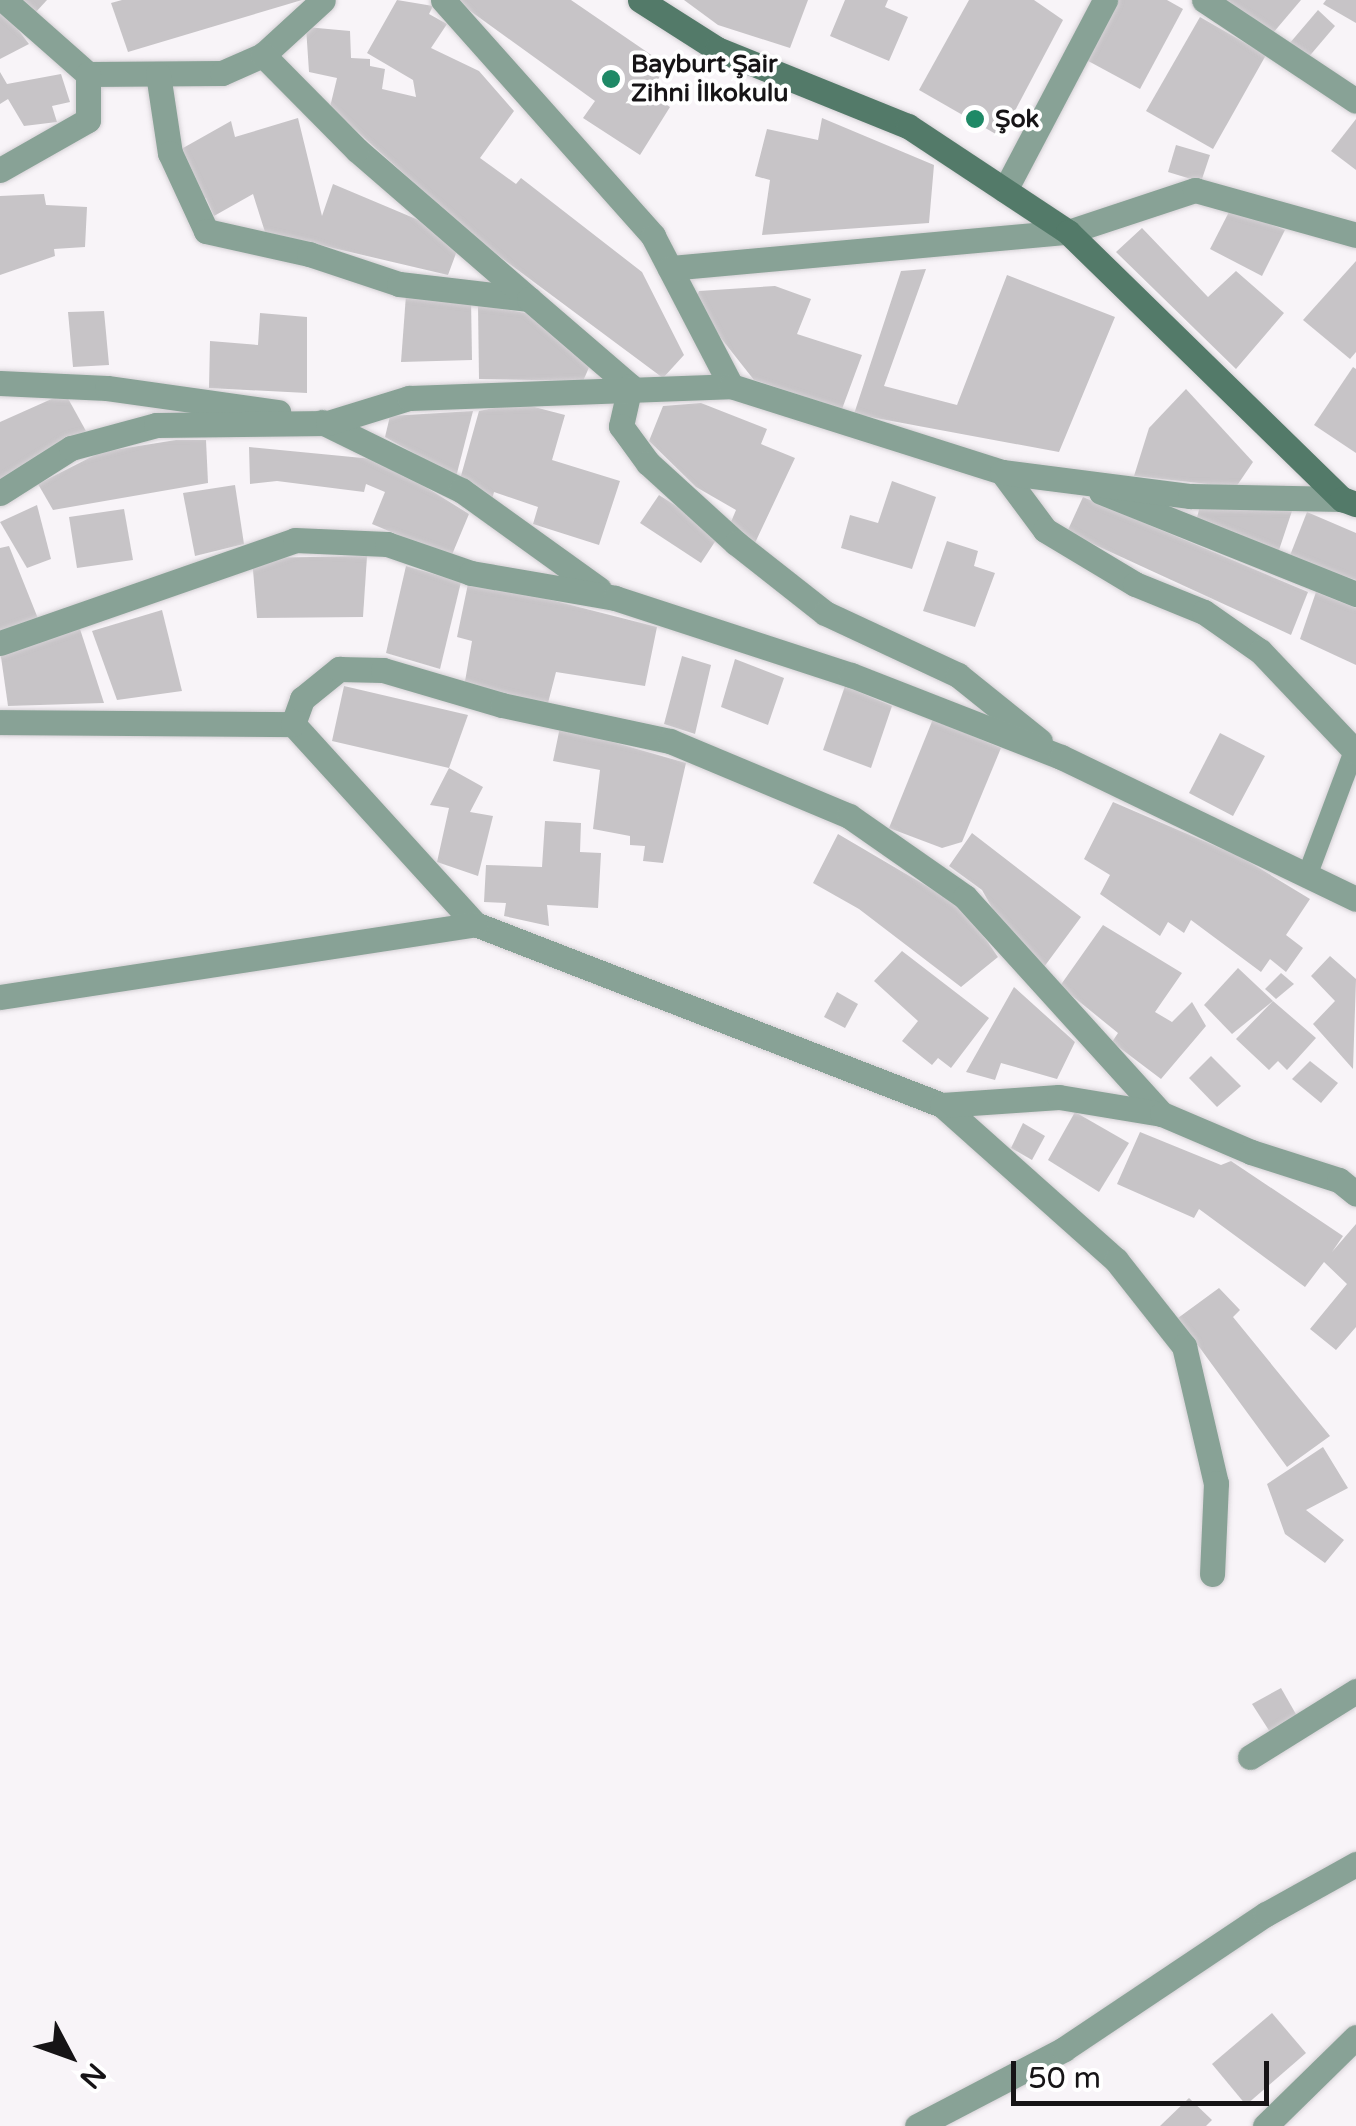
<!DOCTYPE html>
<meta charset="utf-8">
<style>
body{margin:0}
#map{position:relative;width:1356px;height:2126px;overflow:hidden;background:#f8f4f8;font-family:"Varela Round",sans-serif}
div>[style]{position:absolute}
.building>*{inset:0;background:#c7c4c7}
.roads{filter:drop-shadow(0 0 2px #d4d0d4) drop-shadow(0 0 2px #d4d0d4)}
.lane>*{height:20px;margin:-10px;padding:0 10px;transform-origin:10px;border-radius:10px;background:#88a296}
.street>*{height:25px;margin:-12.5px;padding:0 12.5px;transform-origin:12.5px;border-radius:12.5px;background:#88a296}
.secondary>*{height:25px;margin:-12.5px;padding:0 12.5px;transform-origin:12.5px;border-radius:12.5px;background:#537a69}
.dots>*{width:28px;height:28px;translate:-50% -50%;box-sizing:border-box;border:5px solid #fff;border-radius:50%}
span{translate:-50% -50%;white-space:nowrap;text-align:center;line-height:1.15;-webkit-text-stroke:8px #fff;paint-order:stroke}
.poi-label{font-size:25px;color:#161416;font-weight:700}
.left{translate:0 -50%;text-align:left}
.north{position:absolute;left:20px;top:2006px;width:100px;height:100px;-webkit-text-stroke:8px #fff;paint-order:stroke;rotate:131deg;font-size:28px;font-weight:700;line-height:40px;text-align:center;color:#161416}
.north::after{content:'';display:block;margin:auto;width:35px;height:45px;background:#161416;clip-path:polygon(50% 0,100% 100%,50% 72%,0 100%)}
.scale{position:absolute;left:1011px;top:2061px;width:258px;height:45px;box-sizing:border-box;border:5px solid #161416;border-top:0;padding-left:12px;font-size:30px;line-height:35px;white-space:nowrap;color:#161416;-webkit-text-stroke:8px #fff;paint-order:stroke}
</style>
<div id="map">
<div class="building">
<i style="clip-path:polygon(20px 0,47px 0,35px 13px)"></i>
<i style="clip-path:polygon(122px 0,302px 0,128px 52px,111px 3px)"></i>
<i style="clip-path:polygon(397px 0,433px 6px,429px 14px,447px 24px,431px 48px,479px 71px,514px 111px,480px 158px,516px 184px,521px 178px,642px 272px,684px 355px,663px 378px,476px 239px,330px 107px,337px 78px,309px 72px,306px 27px,350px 31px,351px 58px,370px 59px,370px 66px,385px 69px,382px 89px,416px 97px,413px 80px,367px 53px)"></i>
<i style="clip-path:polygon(455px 0,571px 0,666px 65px,650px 94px,670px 107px,640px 155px,583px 118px,595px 101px)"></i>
<i style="clip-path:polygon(684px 0,808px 0,790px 48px,718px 25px)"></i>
<i style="clip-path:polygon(845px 0,888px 0,885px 7px,908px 17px,889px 61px,830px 36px)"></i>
<i style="clip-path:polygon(969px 0,1034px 0,1063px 20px,1001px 137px,919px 90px)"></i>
<i style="clip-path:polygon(1109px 0,1167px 0,1183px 9px,1140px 89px,1079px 56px)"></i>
<i style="clip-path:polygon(1226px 0,1301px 0,1273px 33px)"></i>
<i style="clip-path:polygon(1326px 0,1356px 0,1356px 23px,1323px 4px)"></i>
<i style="clip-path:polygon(0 6px,29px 44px,0 59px)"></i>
<i style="clip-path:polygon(1318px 10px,1335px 26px,1307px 59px,1289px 44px)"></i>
<i style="clip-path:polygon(1200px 17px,1266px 55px,1213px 149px,1146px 111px)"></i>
<i style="clip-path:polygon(0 72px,7px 84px,61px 74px,70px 102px,52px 106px,57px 122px,24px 126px,8px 99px,0 104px)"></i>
<i style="clip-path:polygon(298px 118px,322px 216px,333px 184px,428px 224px,458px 248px,448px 275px,265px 232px,253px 194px,214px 216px,206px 198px,198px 200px,176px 152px,231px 121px,235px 137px)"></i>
<i style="clip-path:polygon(822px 118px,934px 165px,929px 223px,762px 235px,770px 180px,755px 176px,767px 129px,818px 140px)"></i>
<i style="clip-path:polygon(1356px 119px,1356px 170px,1331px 151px)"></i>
<i style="clip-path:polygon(1176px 145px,1210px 155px,1201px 182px,1168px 172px)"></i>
<i style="clip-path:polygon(44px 194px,46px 205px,87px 207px,85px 247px,54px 249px,55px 256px,0 275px,0 196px)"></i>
<i style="clip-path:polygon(1231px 208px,1285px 230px,1262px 276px,1210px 249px)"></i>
<i style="clip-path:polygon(1142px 228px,1208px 297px,1236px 271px,1284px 313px,1236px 369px,1116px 252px)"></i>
<i style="clip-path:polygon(1356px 261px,1356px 352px,1350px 359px,1303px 320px)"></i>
<i style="clip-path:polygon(926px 269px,884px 386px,957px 405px,1007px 275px,1115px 317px,1059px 452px,854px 414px,901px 271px)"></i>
<i style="clip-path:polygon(775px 286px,811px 299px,797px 334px,862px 355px,842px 409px,754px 380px,694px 304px,699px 291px)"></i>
<i style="clip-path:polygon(406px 295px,471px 298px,472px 360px,401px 362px)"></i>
<i style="clip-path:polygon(478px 304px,530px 314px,591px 363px,583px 381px,479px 379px)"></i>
<i style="clip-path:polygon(104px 311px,109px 365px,73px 367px,68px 312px)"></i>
<i style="clip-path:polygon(260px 313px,307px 317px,307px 393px,209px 388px,210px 341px,258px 345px)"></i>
<i style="clip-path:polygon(1353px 367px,1356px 369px,1356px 453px,1314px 425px)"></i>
<i style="clip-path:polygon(1186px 389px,1253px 462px,1236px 487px,1134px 476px,1149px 428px)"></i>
<i style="clip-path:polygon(65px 393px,86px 431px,0 484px,0 422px)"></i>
<i style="clip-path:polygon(519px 403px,565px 415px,552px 460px,620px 481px,599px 545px,533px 524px,538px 507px,494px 492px,492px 499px,459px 483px,479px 411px)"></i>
<i style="clip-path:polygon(701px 403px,767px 429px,761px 444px,795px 458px,754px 545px,728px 529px,736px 510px,696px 487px,649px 441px,663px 406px)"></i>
<i style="clip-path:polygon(473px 411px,456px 477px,385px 437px,390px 416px)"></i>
<i style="clip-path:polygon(176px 440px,206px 440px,208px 483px,53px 510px,38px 484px,101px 452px)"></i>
<i style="clip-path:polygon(249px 447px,373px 459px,395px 468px,469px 514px,451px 557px,372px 524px,385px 492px,366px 484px,364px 492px,277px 481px,250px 484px)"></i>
<i style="clip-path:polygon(892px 481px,936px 497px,912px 569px,841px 548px,850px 515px,878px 523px)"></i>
<i style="clip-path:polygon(235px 485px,244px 544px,195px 556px,183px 493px)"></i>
<i style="clip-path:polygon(659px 495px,720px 534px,701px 563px,640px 523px)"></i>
<i style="clip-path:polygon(1083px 497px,1308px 592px,1291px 635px,1067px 532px)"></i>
<i style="clip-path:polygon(37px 505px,51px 559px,27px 568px,0 522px)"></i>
<i style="clip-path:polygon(1200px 506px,1293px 508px,1277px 556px,1194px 529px)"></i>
<i style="clip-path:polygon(124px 509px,133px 560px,77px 568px,69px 517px)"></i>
<i style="clip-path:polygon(1307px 512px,1356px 533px,1356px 580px,1289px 558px)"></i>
<i style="clip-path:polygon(947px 541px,978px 551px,974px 566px,995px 573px,975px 627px,923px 611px)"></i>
<i style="clip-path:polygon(9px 546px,39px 621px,0 633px,0 548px)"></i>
<i style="clip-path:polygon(367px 556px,363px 617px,257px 618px,252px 558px)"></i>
<i style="clip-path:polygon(406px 566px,461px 582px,440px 669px,386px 653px)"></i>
<i style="clip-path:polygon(469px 579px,657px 627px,645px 686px,556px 672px,548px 703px,464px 687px,472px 641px,457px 637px)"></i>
<i style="clip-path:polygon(1316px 592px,1356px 608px,1356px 665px,1300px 639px)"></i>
<i style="clip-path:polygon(162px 610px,182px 691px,117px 700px,92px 631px)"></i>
<i style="clip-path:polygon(79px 626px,104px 703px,8px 706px,0 650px)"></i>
<i style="clip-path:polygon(682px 656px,711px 665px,695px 734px,664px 724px)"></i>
<i style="clip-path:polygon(735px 659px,784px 678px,768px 725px,721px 707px)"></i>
<i style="clip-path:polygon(344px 686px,468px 715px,449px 768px,332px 741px)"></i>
<i style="clip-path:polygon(845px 686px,892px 706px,871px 768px,823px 750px)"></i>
<i style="clip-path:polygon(933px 719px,1001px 748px,962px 842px,942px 848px,889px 828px)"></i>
<i style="clip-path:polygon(560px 727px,686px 763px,663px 863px,643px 861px,645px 846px,630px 845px,630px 836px,593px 829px,600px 770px,553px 761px)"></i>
<i style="clip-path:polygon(1220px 733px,1265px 756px,1233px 816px,1189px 793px)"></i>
<i style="clip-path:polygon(449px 768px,483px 787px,470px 812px,493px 816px,478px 876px,437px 862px,449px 808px,430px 805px)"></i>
<i style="clip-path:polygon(1113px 802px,1241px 857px,1310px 899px,1286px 935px,1303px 948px,1286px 972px,1270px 959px,1261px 972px,1191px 920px,1184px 933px,1168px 922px,1160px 936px,1100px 894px,1110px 875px,1084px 859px)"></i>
<i style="clip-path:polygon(545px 821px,581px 823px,580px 852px,601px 853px,598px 908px,547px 905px,549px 926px,504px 916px,506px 903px,484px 902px,486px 865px,542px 867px)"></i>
<i style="clip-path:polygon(972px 833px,1081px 917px,1041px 971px,1008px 936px,982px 890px,949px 866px)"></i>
<i style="clip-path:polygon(838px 834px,964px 908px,998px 957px,961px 987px,859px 909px,813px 883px)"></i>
<i style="clip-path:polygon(1103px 925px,1182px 973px,1155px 1012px,1172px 1022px,1192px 1002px,1206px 1026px,1161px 1079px,1112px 1042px,1118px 1033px,1060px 986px)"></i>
<i style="clip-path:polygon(902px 951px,989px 1018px,951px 1068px,938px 1058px,932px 1065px,902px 1041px,918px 1021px,874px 981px)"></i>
<i style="clip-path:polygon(1330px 956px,1356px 979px,1353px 1069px,1313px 1024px,1335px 1001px,1311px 976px)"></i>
<i style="clip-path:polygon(1238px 968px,1273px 1001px,1232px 1034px,1204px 1005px)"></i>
<i style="clip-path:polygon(1281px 973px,1294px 984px,1276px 999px,1265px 989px)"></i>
<i style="clip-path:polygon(1014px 987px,1075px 1042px,1057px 1079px,1001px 1063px,995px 1080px,966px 1072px)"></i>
<i style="clip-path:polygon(837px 992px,858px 1004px,845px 1028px,824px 1017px)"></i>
<i style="clip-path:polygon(1273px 1001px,1316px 1038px,1287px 1070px,1278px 1061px,1269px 1070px,1236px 1039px)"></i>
<i style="clip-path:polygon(1211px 1056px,1241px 1086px,1217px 1107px,1189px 1078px)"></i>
<i style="clip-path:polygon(1310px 1061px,1338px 1083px,1321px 1103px,1292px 1079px)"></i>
<i style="clip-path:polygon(1075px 1112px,1129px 1143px,1099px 1192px,1048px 1160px)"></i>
<i style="clip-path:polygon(1023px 1123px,1045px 1136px,1032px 1160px,1011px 1148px)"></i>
<i style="clip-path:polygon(1140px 1132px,1221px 1165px,1231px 1161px,1343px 1236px,1332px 1252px,1356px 1224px,1356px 1327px,1336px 1350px,1310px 1329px,1347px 1284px,1324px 1262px,1305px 1287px,1199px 1209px,1194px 1218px,1117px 1184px)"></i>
<i style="clip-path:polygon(1219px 1288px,1240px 1310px,1233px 1317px,1330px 1436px,1287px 1467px,1178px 1318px)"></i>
<i style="clip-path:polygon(1323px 1447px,1348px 1488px,1306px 1510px,1344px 1540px,1325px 1563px,1285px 1534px,1267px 1484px)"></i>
<i style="clip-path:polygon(1281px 1688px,1297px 1716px,1270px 1732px,1252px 1704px)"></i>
<i style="clip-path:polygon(1272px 2013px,1306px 2053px,1246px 2105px,1212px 2064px)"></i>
<i style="clip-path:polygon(1189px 2098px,1212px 2120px,1206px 2126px,1160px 2126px)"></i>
</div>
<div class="roads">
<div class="lane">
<i style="left:1307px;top:876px;width:134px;rotate:-69.4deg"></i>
</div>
<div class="street">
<i style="left:4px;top:0;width:112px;rotate:41.4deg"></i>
<i style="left:88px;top:74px;width:134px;rotate:-0.4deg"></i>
<i style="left:222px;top:73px;width:45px;rotate:-23.7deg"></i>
<i style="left:263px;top:55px;width:81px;rotate:-42.5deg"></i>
<i style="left:443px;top:0;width:316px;rotate:48.3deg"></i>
<i style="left:653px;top:236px;width:169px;rotate:62.5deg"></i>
<i style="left:1204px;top:0;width:182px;rotate:33.6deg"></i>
<i style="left:158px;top:74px;width:80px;rotate:81.4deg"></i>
<i style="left:170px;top:153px;width:86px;rotate:65.2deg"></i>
<i style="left:206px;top:231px;width:106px;rotate:12.6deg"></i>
<i style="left:309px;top:254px;width:95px;rotate:18.4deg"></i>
<i style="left:399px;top:284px;width:131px;rotate:6.6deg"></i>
<i style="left:529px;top:299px;width:228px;rotate:-139.1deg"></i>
<i style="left:357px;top:150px;width:134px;rotate:-134.7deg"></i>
<i style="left:0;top:170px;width:101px;rotate:-29.6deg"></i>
<i style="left:88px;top:120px;width:46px;rotate:-90deg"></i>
<i style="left:1005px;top:190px;width:215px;rotate:-62.2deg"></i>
<i style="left:670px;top:268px;width:400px;rotate:-5.2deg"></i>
<i style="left:1068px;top:232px;width:134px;rotate:-18.3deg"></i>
<i style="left:1195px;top:190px;width:167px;rotate:15.6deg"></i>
<i style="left:529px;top:299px;width:133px;rotate:40.7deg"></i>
<i style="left:630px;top:386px;width:41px;rotate:102.7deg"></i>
<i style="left:621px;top:426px;width:46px;rotate:53.9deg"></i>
<i style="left:648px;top:463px;width:119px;rotate:42.3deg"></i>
<i style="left:736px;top:543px;width:113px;rotate:38.2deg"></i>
<i style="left:825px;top:613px;width:147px;rotate:25deg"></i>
<i style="left:958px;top:675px;width:105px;rotate:38.8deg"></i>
<i style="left:0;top:383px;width:107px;rotate:2.7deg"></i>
<i style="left:107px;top:388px;width:173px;rotate:8deg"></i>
<i style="left:322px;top:422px;width:155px;rotate:26.1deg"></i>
<i style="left:461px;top:490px;width:170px;rotate:35.7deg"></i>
<i style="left:1002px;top:472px;width:72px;rotate:53.4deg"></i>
<i style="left:1045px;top:530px;width:105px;rotate:31deg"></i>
<i style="left:1135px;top:584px;width:74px;rotate:22.1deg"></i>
<i style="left:1204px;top:612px;width:68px;rotate:34.9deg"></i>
<i style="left:1260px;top:651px;width:139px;rotate:46.5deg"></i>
<i style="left:1101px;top:492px;width:275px;rotate:21.8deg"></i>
<i style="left:0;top:493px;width:84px;rotate:-32.4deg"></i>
<i style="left:71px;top:448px;width:88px;rotate:-15.1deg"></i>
<i style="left:156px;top:425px;width:172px;rotate:-0.7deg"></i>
<i style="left:328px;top:423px;width:85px;rotate:-17.2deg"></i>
<i style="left:409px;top:398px;width:322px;rotate:-2.1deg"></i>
<i style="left:731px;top:386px;width:284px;rotate:17.6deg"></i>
<i style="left:1002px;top:472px;width:190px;rotate:7.3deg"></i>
<i style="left:1190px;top:496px;width:152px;rotate:1.1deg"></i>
<i style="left:0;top:643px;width:312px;rotate:-19.2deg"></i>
<i style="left:295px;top:540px;width:92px;rotate:2.5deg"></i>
<i style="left:387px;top:544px;width:89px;rotate:19deg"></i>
<i style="left:471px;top:573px;width:146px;rotate:9.8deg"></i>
<i style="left:615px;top:598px;width:248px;rotate:18.1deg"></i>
<i style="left:851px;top:675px;width:225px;rotate:21.3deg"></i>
<i style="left:1061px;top:757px;width:327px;rotate:25.7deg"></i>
<i style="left:0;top:722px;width:293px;rotate:0.4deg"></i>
<i style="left:293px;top:724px;width:270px;rotate:47.7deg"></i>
<i style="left:475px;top:924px;width:501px;rotate:21.19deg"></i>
<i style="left:942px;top:1105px;width:233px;rotate:41.7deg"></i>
<i style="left:1116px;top:1260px;width:110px;rotate:51.7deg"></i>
<i style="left:1184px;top:1346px;width:141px;rotate:76.9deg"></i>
<i style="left:1216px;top:1483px;width:91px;rotate:92.5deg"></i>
<i style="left:293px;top:724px;width:27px;rotate:-70deg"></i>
<i style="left:302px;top:699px;width:48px;rotate:-39deg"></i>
<i style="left:339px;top:669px;width:44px;rotate:1.3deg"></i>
<i style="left:383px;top:670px;width:124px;rotate:16.4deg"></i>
<i style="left:502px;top:705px;width:172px;rotate:12.1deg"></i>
<i style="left:670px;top:741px;width:194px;rotate:22.7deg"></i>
<i style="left:849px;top:816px;width:141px;rotate:34.9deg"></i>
<i style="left:965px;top:897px;width:293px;rotate:47.8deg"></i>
<i style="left:0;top:997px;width:481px;rotate:-8.7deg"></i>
<i style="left:942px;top:1105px;width:117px;rotate:-3.9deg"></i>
<i style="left:1059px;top:1097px;width:104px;rotate:9.4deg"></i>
<i style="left:1162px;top:1114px;width:97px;rotate:23.1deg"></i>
<i style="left:1251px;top:1152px;width:92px;rotate:17.7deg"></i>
<i style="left:1339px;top:1180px;width:22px;rotate:39deg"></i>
<i style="left:1250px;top:1757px;width:125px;rotate:-31.9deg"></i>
<i style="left:917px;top:2126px;width:166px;rotate:-27.6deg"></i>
<i style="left:1064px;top:2049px;width:243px;rotate:-33.8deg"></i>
<i style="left:1266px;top:1914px;width:103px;rotate:-29.1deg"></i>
<i style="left:1265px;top:2126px;width:127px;rotate:-44.4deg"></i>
</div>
<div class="secondary">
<i style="left:640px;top:0;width:91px;rotate:32.5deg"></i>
<i style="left:717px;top:49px;width:206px;rotate:22deg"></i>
<i style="left:908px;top:126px;width:192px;rotate:33.5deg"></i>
<i style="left:1068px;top:232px;width:383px;rotate:44.3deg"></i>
<i style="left:1342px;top:499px;width:15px;rotate:20deg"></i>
</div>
</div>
<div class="dots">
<i style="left:611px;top:79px;background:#1f8966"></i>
<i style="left:975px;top:119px;background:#1f8966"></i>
</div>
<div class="poi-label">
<span class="left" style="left:631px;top:79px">Bayburt Şair<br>Zihni İlkokulu</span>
<span class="left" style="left:995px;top:119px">Şok</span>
</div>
<div class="north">N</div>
<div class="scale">50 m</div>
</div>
